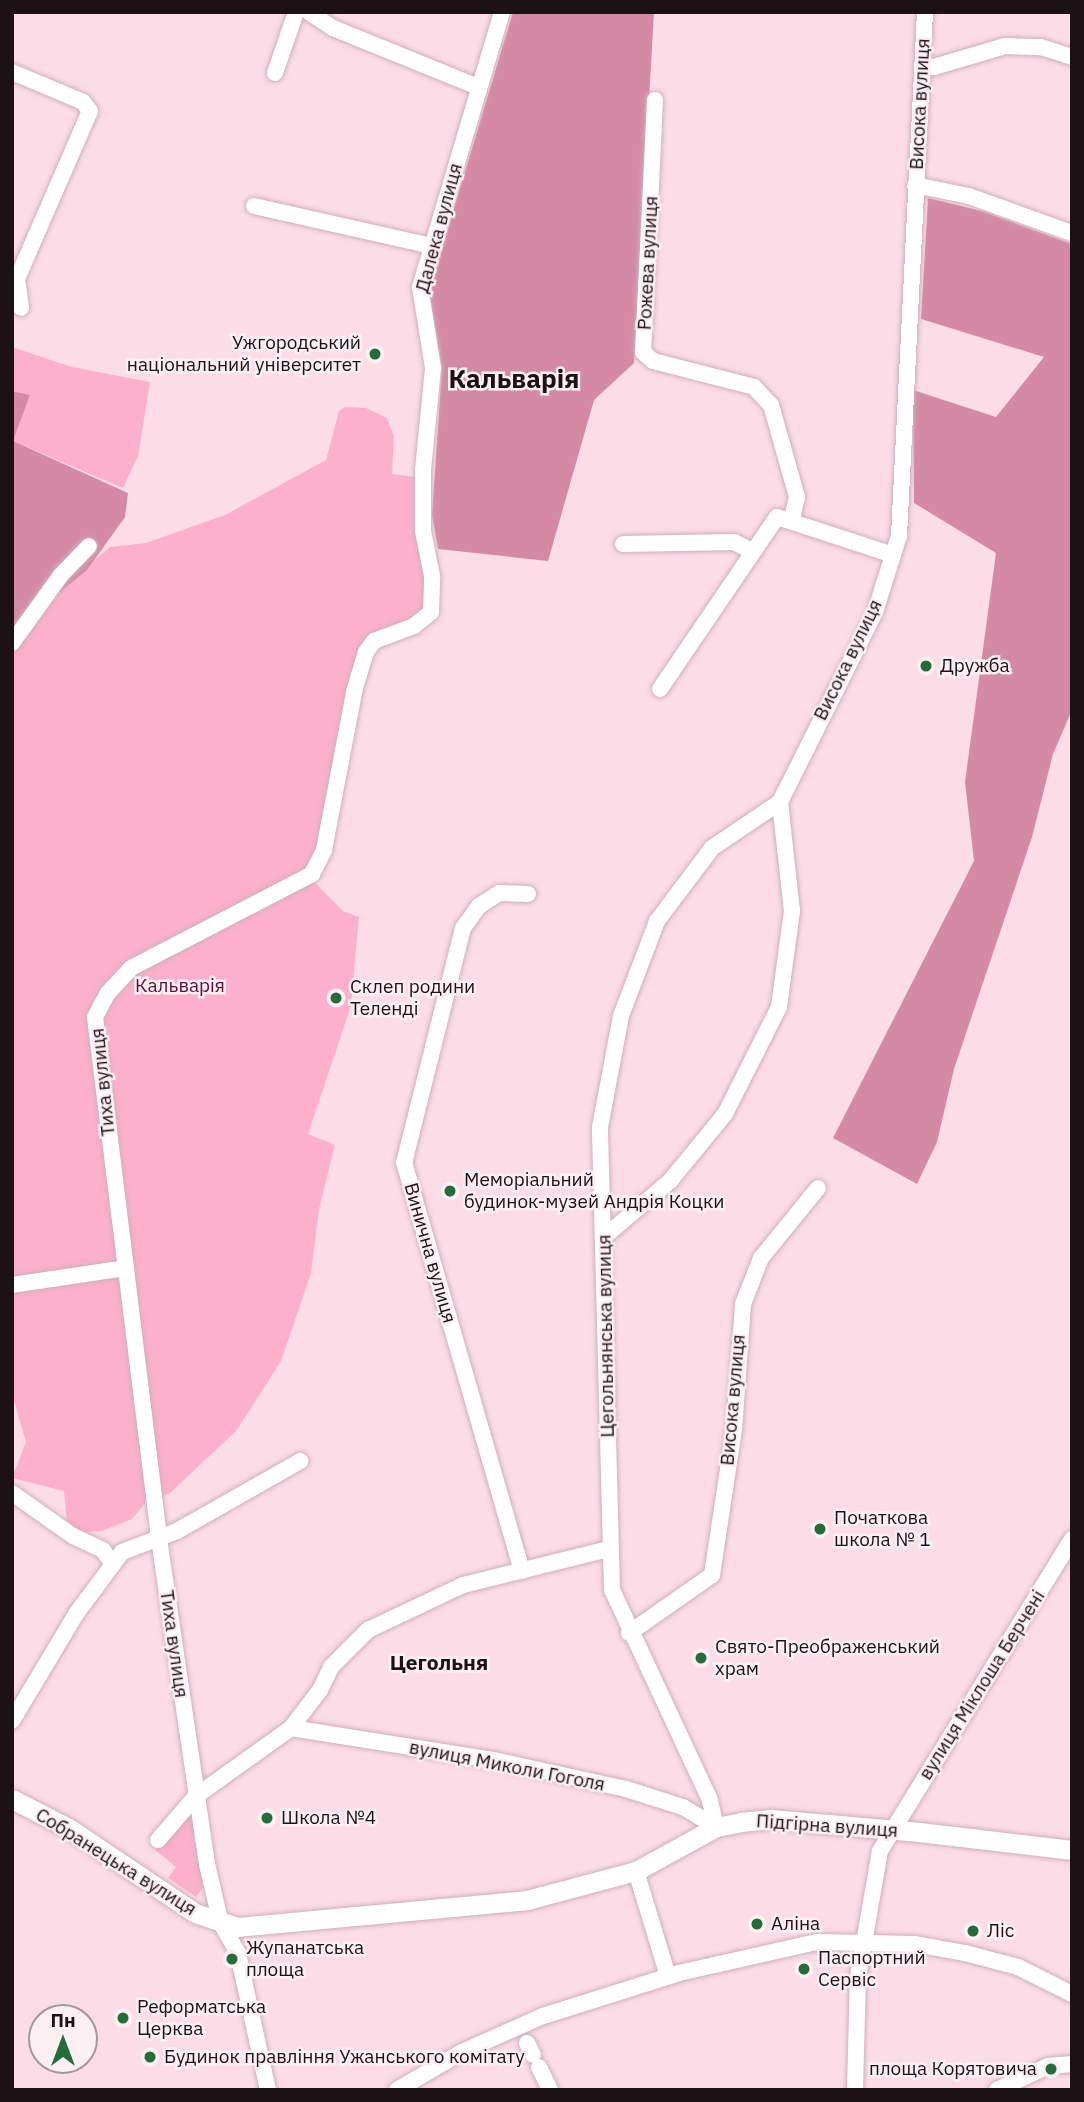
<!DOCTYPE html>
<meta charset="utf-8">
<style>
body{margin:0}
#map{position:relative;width:1084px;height:2102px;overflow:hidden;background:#fcdce6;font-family:"IBM Plex Sans",sans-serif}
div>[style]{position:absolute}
.green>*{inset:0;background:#fcb0cb}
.forest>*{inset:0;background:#d48aa5}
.roads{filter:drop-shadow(0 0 2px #cfb0ba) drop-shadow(0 0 2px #cfb0ba)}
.minor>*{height:16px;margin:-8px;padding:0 8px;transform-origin:8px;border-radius:8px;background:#fff}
.major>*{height:19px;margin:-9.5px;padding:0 9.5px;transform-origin:9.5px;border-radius:9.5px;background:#fff}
.dots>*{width:19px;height:19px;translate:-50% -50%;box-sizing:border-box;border:4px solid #fceff3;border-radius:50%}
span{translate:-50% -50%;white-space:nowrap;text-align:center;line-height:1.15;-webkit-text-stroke:5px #fceff3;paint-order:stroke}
.street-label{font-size:19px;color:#1c1215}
.poi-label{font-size:19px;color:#1c1215}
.right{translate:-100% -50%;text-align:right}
.left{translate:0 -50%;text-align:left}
.park-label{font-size:19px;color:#640a38}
.neighbourhood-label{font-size:21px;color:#1c1215;font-weight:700}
.district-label{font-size:26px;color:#1c1215;font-weight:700}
.frame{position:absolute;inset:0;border:14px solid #1c1215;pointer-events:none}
.north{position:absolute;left:28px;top:2004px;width:70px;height:70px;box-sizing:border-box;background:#fceff3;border:2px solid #a2979a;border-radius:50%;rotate:0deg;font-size:19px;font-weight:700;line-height:28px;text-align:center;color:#1c1215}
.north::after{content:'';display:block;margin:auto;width:24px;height:32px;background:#256c39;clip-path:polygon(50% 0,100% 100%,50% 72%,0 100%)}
</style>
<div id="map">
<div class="green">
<i style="clip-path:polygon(12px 347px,72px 367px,150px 382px,138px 456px,123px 488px,13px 441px,30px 395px,12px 391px)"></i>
<i style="clip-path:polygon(345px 407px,366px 408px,387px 418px,394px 437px,392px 474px,415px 477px,416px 512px,429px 586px,422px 617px,372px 637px,320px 849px,307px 875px,343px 911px,359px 917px,351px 1006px,308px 1134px,335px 1145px,319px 1209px,311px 1273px,281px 1361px,236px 1431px,170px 1493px,146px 1502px,132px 1519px,102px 1531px,82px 1532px,67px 1523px,64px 1491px,12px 1478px,26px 1442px,12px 1394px,12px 631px,110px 547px,146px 543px,225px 515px,326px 460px,339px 411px)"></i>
<i style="clip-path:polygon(191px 1809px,203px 1887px,196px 1897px,168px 1878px,176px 1867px,155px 1850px)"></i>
</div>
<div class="forest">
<i style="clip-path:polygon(513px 12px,654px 12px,634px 363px,594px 400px,548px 561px,438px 549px,432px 515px,442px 368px,429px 291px)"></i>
<i style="clip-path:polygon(928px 198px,982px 211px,1072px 244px,1072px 710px,1053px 754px,1032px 837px,954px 1069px,937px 1142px,917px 1184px,833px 1138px,974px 861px,965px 782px,996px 553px,914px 503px,913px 390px,996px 417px,1044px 357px,921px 319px)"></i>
<i style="clip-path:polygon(12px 391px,30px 395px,13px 441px,128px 493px,125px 517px,87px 570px,12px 631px)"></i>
</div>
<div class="roads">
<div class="minor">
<i style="left:309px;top:12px;width:29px;rotate:34deg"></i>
<i style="left:333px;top:28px;width:157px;rotate:22.1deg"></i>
<i style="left:922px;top:66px;width:12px;rotate:5deg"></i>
<i style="left:934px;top:67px;width:74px;rotate:-16.5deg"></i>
<i style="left:1005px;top:46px;width:36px;rotate:2deg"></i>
<i style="left:1041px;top:47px;width:33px;rotate:18deg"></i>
<i style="left:12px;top:72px;width:77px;rotate:22.9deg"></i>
<i style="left:83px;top:102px;width:11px;rotate:52deg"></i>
<i style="left:90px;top:111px;width:183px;rotate:113.5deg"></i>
<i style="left:17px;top:279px;width:29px;rotate:82deg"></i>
<i style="left:275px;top:73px;width:65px;rotate:-71deg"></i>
<i style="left:655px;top:100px;width:252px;rotate:92.7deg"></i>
<i style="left:643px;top:352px;width:13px;rotate:42deg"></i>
<i style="left:653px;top:361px;width:104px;rotate:14.4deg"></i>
<i style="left:754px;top:387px;width:25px;rotate:47deg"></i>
<i style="left:771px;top:405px;width:96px;rotate:74.2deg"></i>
<i style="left:797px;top:497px;width:22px;rotate:103deg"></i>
<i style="left:915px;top:185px;width:55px;rotate:11.5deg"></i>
<i style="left:969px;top:196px;width:109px;rotate:19.8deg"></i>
<i style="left:254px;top:206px;width:181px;rotate:12.7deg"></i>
<i style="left:623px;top:544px;width:111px;rotate:-1deg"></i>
<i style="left:734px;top:542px;width:18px;rotate:27deg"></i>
<i style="left:12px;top:643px;width:84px;rotate:-54.2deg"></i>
<i style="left:61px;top:575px;width:40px;rotate:-46deg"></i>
<i style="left:660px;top:689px;width:208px;rotate:-55.8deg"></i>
<i style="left:777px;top:517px;width:122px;rotate:18.1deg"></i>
<i style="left:604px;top:1237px;width:87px;rotate:-40.3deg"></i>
<i style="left:670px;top:1181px;width:87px;rotate:-50.6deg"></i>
<i style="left:725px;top:1114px;width:120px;rotate:-63.2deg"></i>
<i style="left:779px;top:1007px;width:97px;rotate:-82.3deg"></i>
<i style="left:792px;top:911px;width:110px;rotate:-96.3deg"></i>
<i style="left:780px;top:802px;width:212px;rotate:-63.4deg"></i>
<i style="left:875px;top:612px;width:80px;rotate:-72.5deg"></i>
<i style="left:899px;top:536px;width:525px;rotate:-87.16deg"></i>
<i style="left:12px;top:1285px;width:115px;rotate:-8.5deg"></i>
<i style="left:12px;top:1493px;width:75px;rotate:35.2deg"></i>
<i style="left:73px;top:1536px;width:33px;rotate:25deg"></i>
<i style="left:103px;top:1550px;width:14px;rotate:56deg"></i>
<i style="left:522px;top:1571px;width:425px;rotate:-106.1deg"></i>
<i style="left:404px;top:1163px;width:242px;rotate:-75.9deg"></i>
<i style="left:463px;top:928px;width:27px;rotate:-54deg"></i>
<i style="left:479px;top:906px;width:24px;rotate:-33deg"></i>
<i style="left:499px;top:893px;width:29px;rotate:2deg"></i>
<i style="left:629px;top:1633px;width:101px;rotate:-34.9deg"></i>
<i style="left:712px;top:1575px;width:147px;rotate:-81.4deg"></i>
<i style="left:734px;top:1430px;width:126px;rotate:-85.9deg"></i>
<i style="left:743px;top:1304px;width:49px;rotate:-68.6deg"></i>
<i style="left:761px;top:1258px;width:90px;rotate:-50.8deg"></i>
<i style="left:12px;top:1721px;width:125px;rotate:-59.1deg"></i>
<i style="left:76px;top:1614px;width:77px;rotate:-53.4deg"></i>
<i style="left:122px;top:1552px;width:59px;rotate:-20.9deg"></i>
<i style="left:177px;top:1531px;width:142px;rotate:-29.6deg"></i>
<i style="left:291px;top:1728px;width:206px;rotate:9deg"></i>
<i style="left:494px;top:1760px;width:135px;rotate:12.4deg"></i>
<i style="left:626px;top:1789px;width:60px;rotate:17.5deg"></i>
<i style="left:683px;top:1807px;width:39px;rotate:31deg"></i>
<i style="left:716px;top:1827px;width:28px;rotate:-103deg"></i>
<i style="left:710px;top:1800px;width:232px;rotate:-115deg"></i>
<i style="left:612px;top:1590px;width:463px;rotate:-91.5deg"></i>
<i style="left:600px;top:1127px;width:113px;rotate:-79.3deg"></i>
<i style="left:621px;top:1016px;width:102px;rotate:-69.2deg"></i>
<i style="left:657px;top:921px;width:91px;rotate:-53deg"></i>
<i style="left:712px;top:848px;width:82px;rotate:-34.1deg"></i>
<i style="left:158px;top:1840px;width:58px;rotate:-49.2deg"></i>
<i style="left:196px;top:1796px;width:117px;rotate:-35.6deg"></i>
<i style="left:291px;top:1728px;width:48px;rotate:-52.7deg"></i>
<i style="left:320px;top:1690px;width:25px;rotate:-64deg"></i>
<i style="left:331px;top:1667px;width:52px;rotate:-45deg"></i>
<i style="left:368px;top:1630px;width:105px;rotate:-25.3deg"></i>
<i style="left:463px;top:1585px;width:149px;rotate:-13.9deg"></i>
<i style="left:636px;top:1871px;width:110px;rotate:73.1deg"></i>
<i style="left:527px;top:2043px;width:13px;rotate:63deg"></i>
<i style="left:539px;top:2067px;width:25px;rotate:64deg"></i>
<i style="left:268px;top:2090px;width:140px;rotate:-102.4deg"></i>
<i style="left:238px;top:1953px;width:34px;rotate:-120deg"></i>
<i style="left:221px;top:1924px;width:62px;rotate:-103.1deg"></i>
<i style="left:207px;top:1864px;width:331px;rotate:-98.4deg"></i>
<i style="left:159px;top:1537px;width:524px;rotate:-97.02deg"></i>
<i style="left:95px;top:1017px;width:26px;rotate:-62deg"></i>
<i style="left:107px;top:994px;width:35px;rotate:-47deg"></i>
<i style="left:131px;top:968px;width:204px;rotate:-27.4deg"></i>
<i style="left:312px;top:874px;width:27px;rotate:-63deg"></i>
<i style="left:324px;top:850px;width:165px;rotate:-79.2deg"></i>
<i style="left:355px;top:688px;width:38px;rotate:-73deg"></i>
<i style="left:366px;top:652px;width:14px;rotate:-54deg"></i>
<i style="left:374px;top:641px;width:43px;rotate:-20.6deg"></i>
<i style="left:414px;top:626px;width:22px;rotate:-39deg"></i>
<i style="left:431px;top:612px;width:36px;rotate:-88deg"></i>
<i style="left:432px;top:576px;width:46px;rotate:-101.3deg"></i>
<i style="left:423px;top:531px;width:61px;rotate:-90deg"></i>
<i style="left:423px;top:470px;width:102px;rotate:-84.4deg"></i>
<i style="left:433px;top:368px;width:82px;rotate:-99.1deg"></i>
<i style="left:420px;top:287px;width:287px;rotate:-73.4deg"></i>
<i style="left:397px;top:2090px;width:75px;rotate:-30.3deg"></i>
<i style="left:462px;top:2052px;width:89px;rotate:-24deg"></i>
<i style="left:543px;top:2016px;width:143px;rotate:-17.5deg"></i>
<i style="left:679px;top:1973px;width:141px;rotate:-12.7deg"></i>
<i style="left:817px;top:1942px;width:98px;rotate:1.2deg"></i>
<i style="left:915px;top:1944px;width:51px;rotate:10.2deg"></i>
<i style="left:965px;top:1953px;width:55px;rotate:14.8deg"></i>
<i style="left:1018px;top:1967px;width:60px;rotate:26.6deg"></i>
<i style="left:855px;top:2090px;width:113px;rotate:-88.5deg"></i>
<i style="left:858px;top:1977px;width:128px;rotate:-80.1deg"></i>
<i style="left:880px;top:1851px;width:366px;rotate:-58.4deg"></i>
<i style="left:997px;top:2090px;width:56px;rotate:-25.2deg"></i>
<i style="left:1048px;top:2066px;width:24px;rotate:-5deg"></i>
</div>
<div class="major">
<i style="left:12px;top:1799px;width:65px;rotate:27.3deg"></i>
<i style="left:70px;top:1829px;width:151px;rotate:33.9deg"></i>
<i style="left:195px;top:1913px;width:44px;rotate:18.4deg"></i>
<i style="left:237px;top:1927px;width:291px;rotate:-5.3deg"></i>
<i style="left:527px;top:1900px;width:113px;rotate:-14.9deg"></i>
<i style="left:636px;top:1871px;width:91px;rotate:-28.8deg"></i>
<i style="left:716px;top:1827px;width:25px;rotate:-11deg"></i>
<i style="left:741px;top:1822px;width:30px;rotate:-6deg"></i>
<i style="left:771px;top:1819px;width:149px;rotate:5deg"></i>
<i style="left:919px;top:1832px;width:154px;rotate:6.7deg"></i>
</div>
</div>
<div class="dots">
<i style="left:375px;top:354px;background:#256c39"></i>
<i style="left:926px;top:666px;background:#256c39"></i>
<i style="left:336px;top:998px;background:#256c39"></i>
<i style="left:450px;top:1191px;background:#256c39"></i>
<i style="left:820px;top:1529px;background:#256c39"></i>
<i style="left:701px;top:1658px;background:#256c39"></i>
<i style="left:267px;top:1818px;background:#256c39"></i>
<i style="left:757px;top:1924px;background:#256c39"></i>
<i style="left:973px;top:1931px;background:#256c39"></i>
<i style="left:232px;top:1959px;background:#256c39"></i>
<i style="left:804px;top:1969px;background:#256c39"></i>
<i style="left:123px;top:2018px;background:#256c39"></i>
<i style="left:150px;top:2057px;background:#256c39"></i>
<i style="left:1051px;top:2069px;background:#256c39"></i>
</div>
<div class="street-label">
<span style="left:920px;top:104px;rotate:-87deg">Висока вулиця</span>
<span style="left:439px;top:228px;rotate:-75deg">Далека вулиця</span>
<span style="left:648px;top:263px;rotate:-87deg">Рожева вулиця</span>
<span style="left:848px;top:660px;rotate:-64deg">Висока вулиця</span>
<span style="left:103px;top:1082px;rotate:-96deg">Тиха вулиця</span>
<span style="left:430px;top:1253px;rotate:74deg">Винична вулиця</span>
<span style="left:606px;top:1336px;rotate:-91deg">Цегольнянська вулиця</span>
<span style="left:733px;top:1400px;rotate:-85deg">Висока вулиця</span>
<span style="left:174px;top:1644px;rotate:82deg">Тиха вулиця</span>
<span style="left:982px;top:1685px;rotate:-58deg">вулиця Міклоша Берчені</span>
<span style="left:507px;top:1766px;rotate:11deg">вулиця Миколи Гоголя</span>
<span style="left:827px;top:1826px;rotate:4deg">Підгірна вулиця</span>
<span style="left:116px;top:1862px;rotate:32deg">Собранецька вулиця</span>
</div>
<div class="poi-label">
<span class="right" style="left:361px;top:354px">Ужгородський<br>національний університет</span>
<span class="left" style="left:940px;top:666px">Дружба</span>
<span class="left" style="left:350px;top:998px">Склеп родини<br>Теленді</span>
<span class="left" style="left:464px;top:1191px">Меморіальний<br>будинок-музей Андрія Коцки</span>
<span class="left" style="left:834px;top:1529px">Початкова<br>школа № 1</span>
<span class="left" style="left:715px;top:1658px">Свято-Преображенський<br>храм</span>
<span class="left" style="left:281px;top:1818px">Школа №4</span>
<span class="left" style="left:771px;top:1924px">Аліна</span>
<span class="left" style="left:987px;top:1931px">Ліс</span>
<span class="left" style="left:246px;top:1959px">Жупанатська<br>площа</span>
<span class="left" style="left:818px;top:1969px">Паспортний<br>Сервіс</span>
<span class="left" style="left:137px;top:2018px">Реформатська<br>Церква</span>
<span class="left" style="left:164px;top:2057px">Будинок правління Ужанського комітату</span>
<span class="right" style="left:1037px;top:2069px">площа Корятовича</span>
</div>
<div class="park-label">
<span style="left:180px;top:986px">Кальварія</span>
</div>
<div class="neighbourhood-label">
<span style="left:439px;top:1662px">Цегольня</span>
</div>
<div class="district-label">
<span style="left:514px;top:379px">Кальварія</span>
</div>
<div class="frame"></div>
<div class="north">Пн</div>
</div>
